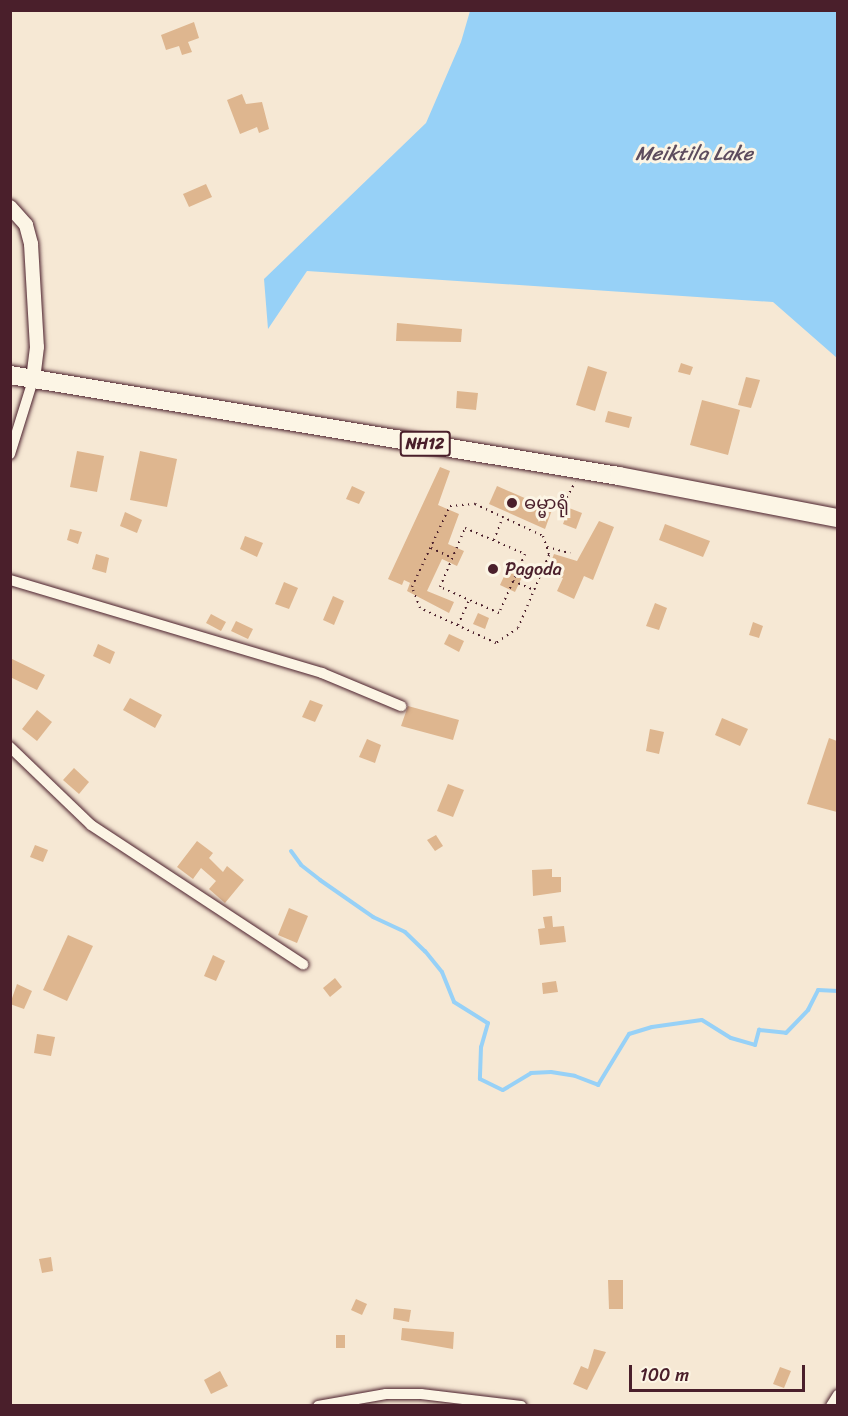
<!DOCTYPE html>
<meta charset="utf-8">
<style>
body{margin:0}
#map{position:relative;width:848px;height:1416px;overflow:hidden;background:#f6e8d4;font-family:Sriracha,"Noto Sans Myanmar",sans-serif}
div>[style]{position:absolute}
.water>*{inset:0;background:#97d1f7}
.stream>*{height:4px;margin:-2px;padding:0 2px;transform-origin:2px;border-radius:2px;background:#97d1f7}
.building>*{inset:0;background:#deb68f}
.path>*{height:2px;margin-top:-1px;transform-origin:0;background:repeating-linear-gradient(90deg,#4a1f2b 0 1.5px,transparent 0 6px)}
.roads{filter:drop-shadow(0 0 2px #4a1f2b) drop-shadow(0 0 2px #4a1f2b)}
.minor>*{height:10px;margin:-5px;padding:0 5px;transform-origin:5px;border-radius:5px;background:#fcf5e5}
.tertiary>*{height:14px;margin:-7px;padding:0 7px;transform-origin:7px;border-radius:7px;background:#fcf5e5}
.trunk>*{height:18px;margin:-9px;padding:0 9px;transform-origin:9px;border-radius:9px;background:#fcf5e5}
.dots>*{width:16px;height:16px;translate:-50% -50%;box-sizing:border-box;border:3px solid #fcf5e5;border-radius:50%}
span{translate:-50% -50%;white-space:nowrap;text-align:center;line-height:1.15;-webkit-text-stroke:6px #fcf5e5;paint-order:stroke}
.shield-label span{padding:2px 4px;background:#fcf5e5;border:2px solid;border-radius:4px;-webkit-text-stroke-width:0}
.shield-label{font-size:16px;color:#4a1f2b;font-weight:700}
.poi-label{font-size:18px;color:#4a1f2b}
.left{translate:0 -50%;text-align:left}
.water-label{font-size:20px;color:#5d4c5e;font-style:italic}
.frame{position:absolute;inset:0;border:12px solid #4a1f2b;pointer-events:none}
.scale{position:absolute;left:629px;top:1365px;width:176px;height:27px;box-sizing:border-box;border:3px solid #4a1f2b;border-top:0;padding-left:8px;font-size:18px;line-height:21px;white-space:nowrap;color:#4a1f2b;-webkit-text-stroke:4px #fcf5e5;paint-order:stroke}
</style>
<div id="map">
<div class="water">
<i style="clip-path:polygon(470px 11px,837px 11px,837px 358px,773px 302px,307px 271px,268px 329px,264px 279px,426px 123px,461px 42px)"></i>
</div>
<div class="stream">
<i style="left:291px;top:851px;width:17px;rotate:54deg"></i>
<i style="left:301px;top:865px;width:24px;rotate:38deg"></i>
<i style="left:320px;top:880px;width:65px;rotate:34.9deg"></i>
<i style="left:373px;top:917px;width:35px;rotate:25deg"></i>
<i style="left:405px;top:932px;width:28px;rotate:44deg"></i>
<i style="left:425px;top:951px;width:27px;rotate:51deg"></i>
<i style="left:442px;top:972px;width:32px;rotate:68deg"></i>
<i style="left:454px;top:1002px;width:40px;rotate:32deg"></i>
<i style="left:488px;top:1023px;width:25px;rotate:106deg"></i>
<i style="left:481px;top:1047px;width:32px;rotate:92deg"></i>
<i style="left:480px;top:1079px;width:25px;rotate:26deg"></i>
<i style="left:503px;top:1090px;width:33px;rotate:-31deg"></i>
<i style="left:531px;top:1073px;width:20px;rotate:-3deg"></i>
<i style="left:551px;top:1072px;width:24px;rotate:9deg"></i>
<i style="left:575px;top:1076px;width:25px;rotate:21deg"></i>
<i style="left:598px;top:1085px;width:60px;rotate:-58.7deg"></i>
<i style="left:629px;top:1034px;width:24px;rotate:-17deg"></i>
<i style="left:652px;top:1027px;width:50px;rotate:-8deg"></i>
<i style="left:702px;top:1020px;width:34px;rotate:32deg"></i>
<i style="left:731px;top:1038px;width:25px;rotate:16deg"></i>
<i style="left:755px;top:1045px;width:16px;rotate:-75deg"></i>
<i style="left:759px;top:1030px;width:27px;rotate:6deg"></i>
<i style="left:786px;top:1033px;width:32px;rotate:-46deg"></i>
<i style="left:808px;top:1010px;width:22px;rotate:-63deg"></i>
<i style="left:818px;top:990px;width:20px;rotate:3deg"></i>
</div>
<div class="building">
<i style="clip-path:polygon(194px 22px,199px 38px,188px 42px,192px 52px,182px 55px,179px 46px,166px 50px,161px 35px)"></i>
<i style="clip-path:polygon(242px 94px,246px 104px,262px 102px,269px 129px,259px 133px,257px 127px,240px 134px,227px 100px)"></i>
<i style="clip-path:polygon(206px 184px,212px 197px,189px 207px,183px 194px)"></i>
<i style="clip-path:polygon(397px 323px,462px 329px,461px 342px,396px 341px)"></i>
<i style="clip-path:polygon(681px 363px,693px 367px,690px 375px,678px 372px)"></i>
<i style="clip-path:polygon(588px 366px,607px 372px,595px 411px,576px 405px)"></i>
<i style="clip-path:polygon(746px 377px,760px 380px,751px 408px,738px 405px)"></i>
<i style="clip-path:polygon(457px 391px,478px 393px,476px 410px,456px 408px)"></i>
<i style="clip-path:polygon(702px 400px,740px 410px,728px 455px,690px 445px)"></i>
<i style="clip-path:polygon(608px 411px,632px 417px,629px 428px,605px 422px)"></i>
<i style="clip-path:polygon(77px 451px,104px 456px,97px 492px,70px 487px)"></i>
<i style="clip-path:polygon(140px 451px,177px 459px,167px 507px,130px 500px)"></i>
<i style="clip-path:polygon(440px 467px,450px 471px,438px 505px,459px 514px,448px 544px,464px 551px,457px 566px,442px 559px,427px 591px,454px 602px,449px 613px,407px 591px,410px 583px,423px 589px,404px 580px,402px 585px,388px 579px)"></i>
<i style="clip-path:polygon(352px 486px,365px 492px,359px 504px,346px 499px)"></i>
<i style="clip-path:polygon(497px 486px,552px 510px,545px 529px,489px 504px)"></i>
<i style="clip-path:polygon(569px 508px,582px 513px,576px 529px,563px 524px)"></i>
<i style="clip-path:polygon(125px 512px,142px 520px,137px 533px,120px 526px)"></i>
<i style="clip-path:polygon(599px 521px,614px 527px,593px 580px,584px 576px,574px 599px,557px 591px,563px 578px,547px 572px,554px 554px,577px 561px)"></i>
<i style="clip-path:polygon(665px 524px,710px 541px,703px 557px,659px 540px)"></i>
<i style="clip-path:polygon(70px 529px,82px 532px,78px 544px,67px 540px)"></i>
<i style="clip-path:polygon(245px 536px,263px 543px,257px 557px,240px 549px)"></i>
<i style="clip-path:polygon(96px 554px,109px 558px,106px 573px,92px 569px)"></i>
<i style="clip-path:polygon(507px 570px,522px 577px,515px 592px,500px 585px)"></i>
<i style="clip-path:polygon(284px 582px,298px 588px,289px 609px,275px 604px)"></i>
<i style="clip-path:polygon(333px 596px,344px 601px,334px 625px,323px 620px)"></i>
<i style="clip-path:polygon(655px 603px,667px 608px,659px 630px,646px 626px)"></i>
<i style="clip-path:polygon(478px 613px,489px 618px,485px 629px,473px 624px)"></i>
<i style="clip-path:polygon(211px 614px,226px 622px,221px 631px,206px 623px)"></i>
<i style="clip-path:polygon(236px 621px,253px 629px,248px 639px,231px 631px)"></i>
<i style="clip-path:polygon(753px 622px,763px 626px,759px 638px,749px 635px)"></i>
<i style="clip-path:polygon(449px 634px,464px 641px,459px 652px,444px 644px)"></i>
<i style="clip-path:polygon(98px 644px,115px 652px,110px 664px,93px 656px)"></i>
<i style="clip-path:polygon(10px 658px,45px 675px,37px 690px,10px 677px)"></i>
<i style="clip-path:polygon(130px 698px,162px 715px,155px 728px,123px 710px)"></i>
<i style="clip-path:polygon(310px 700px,323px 705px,315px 722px,302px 717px)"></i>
<i style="clip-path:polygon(408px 706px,459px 720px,453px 740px,401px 726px)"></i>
<i style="clip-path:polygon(37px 710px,52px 722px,37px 741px,22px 729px)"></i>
<i style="clip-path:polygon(722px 718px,748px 729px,740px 746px,715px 735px)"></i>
<i style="clip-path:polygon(650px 729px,664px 732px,659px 754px,646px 751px)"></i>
<i style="clip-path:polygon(829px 738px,837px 741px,837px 812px,807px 804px)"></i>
<i style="clip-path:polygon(367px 739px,381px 745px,375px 763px,359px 757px)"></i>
<i style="clip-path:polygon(74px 768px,89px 782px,79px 794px,63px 780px)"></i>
<i style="clip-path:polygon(448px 784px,464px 790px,453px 817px,437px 811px)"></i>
<i style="clip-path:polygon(436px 835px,443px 846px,435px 851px,427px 840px)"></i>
<i style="clip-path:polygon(197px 841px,213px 853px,209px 858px,223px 872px,227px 866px,244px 880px,225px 903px,209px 889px,216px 881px,201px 868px,193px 879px,177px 867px)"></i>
<i style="clip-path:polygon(35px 845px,48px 850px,43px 862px,30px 857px)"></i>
<i style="clip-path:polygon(552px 869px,552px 877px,561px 877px,561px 892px,533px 896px,532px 870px)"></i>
<i style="clip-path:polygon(289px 908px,308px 916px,297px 943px,278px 935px)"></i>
<i style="clip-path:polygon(552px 916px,553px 927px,564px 926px,566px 942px,540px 945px,538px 929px,545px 928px,543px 917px)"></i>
<i style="clip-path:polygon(68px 935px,93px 946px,67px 1001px,43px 990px)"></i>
<i style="clip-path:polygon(213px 955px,225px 961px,216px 981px,204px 976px)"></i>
<i style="clip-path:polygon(335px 978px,342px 987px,330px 997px,323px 988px)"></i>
<i style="clip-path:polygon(556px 981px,558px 992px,543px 994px,542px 983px)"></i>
<i style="clip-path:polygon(17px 984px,32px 991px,24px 1009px,10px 1004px)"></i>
<i style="clip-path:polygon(37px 1034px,55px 1037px,51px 1056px,34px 1053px)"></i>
<i style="clip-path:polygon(51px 1257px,53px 1271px,42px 1273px,39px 1259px)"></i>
<i style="clip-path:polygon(608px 1280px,623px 1280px,623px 1309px,609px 1309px)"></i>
<i style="clip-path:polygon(356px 1299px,367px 1304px,362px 1315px,351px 1310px)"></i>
<i style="clip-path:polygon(394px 1308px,411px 1310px,409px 1322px,393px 1319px)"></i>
<i style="clip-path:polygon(402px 1328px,454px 1332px,453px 1349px,401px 1340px)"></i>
<i style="clip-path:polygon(336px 1335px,345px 1335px,345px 1348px,336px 1348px)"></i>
<i style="clip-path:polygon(594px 1349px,606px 1352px,587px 1390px,573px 1384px,581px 1366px,588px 1369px)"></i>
<i style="clip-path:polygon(780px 1367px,791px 1371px,784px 1388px,773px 1384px)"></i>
<i style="clip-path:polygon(220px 1371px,228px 1386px,211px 1394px,204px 1380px)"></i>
</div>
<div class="path">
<i style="left:564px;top:503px;width:24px;rotate:-62deg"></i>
<i style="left:475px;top:504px;width:75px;rotate:25.2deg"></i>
<i style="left:543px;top:536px;width:20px;rotate:72deg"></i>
<i style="left:549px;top:555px;width:79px;rotate:113deg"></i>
<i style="left:518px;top:628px;width:27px;rotate:146deg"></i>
<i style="left:496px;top:643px;width:84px;rotate:-155.3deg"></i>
<i style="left:420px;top:608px;width:22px;rotate:-111deg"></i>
<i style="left:412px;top:587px;width:89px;rotate:-64.9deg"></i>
<i style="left:450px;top:506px;width:25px;rotate:-5deg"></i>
<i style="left:465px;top:528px;width:65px;rotate:23.4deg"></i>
<i style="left:525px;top:554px;width:64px;rotate:113.8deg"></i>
<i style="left:499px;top:613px;width:64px;rotate:-156.2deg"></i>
<i style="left:440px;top:587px;width:64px;rotate:-67deg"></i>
<i style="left:494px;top:540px;width:25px;rotate:-69deg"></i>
<i style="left:547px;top:547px;width:24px;rotate:15deg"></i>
<i style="left:431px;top:548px;width:23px;rotate:25deg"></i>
<i style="left:513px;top:581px;width:23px;rotate:23deg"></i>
<i style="left:458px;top:625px;width:27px;rotate:-66deg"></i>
</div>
<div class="roads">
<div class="minor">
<i style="left:10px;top:454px;width:77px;rotate:-72.7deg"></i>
<i style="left:10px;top:580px;width:326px;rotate:16.6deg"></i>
<i style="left:322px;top:673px;width:86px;rotate:22.7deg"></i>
<i style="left:10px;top:747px;width:112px;rotate:43.9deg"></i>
<i style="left:91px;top:825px;width:254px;rotate:33.3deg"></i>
<i style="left:318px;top:1406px;width:69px;rotate:-10deg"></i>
<i style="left:386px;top:1394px;width:35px"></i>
<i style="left:421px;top:1394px;width:101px;rotate:6.8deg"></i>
<i style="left:831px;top:1406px;width:13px;rotate:-58deg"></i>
</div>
<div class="tertiary">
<i style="left:10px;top:207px;width:24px;rotate:48deg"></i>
<i style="left:26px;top:225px;width:20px;rotate:75deg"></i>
<i style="left:31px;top:244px;width:103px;rotate:86.7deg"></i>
<i style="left:37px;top:347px;width:33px;rotate:97deg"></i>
</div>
<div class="trunk">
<i style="left:10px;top:375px;width:617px;rotate:9.42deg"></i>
<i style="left:619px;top:476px;width:223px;rotate:10.9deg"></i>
</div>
</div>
<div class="dots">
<i style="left:512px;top:503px;background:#4a1f2b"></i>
<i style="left:493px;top:569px;background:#4a1f2b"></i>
</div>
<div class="shield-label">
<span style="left:425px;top:444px">NH12</span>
</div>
<div class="poi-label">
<span class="left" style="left:524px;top:503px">ဓမ္မာရုံ</span>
<span class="left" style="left:505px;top:569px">Pagoda</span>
</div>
<div class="water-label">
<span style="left:694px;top:153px">Meiktila Lake</span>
</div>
<div class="frame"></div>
<div class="scale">100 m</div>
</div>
